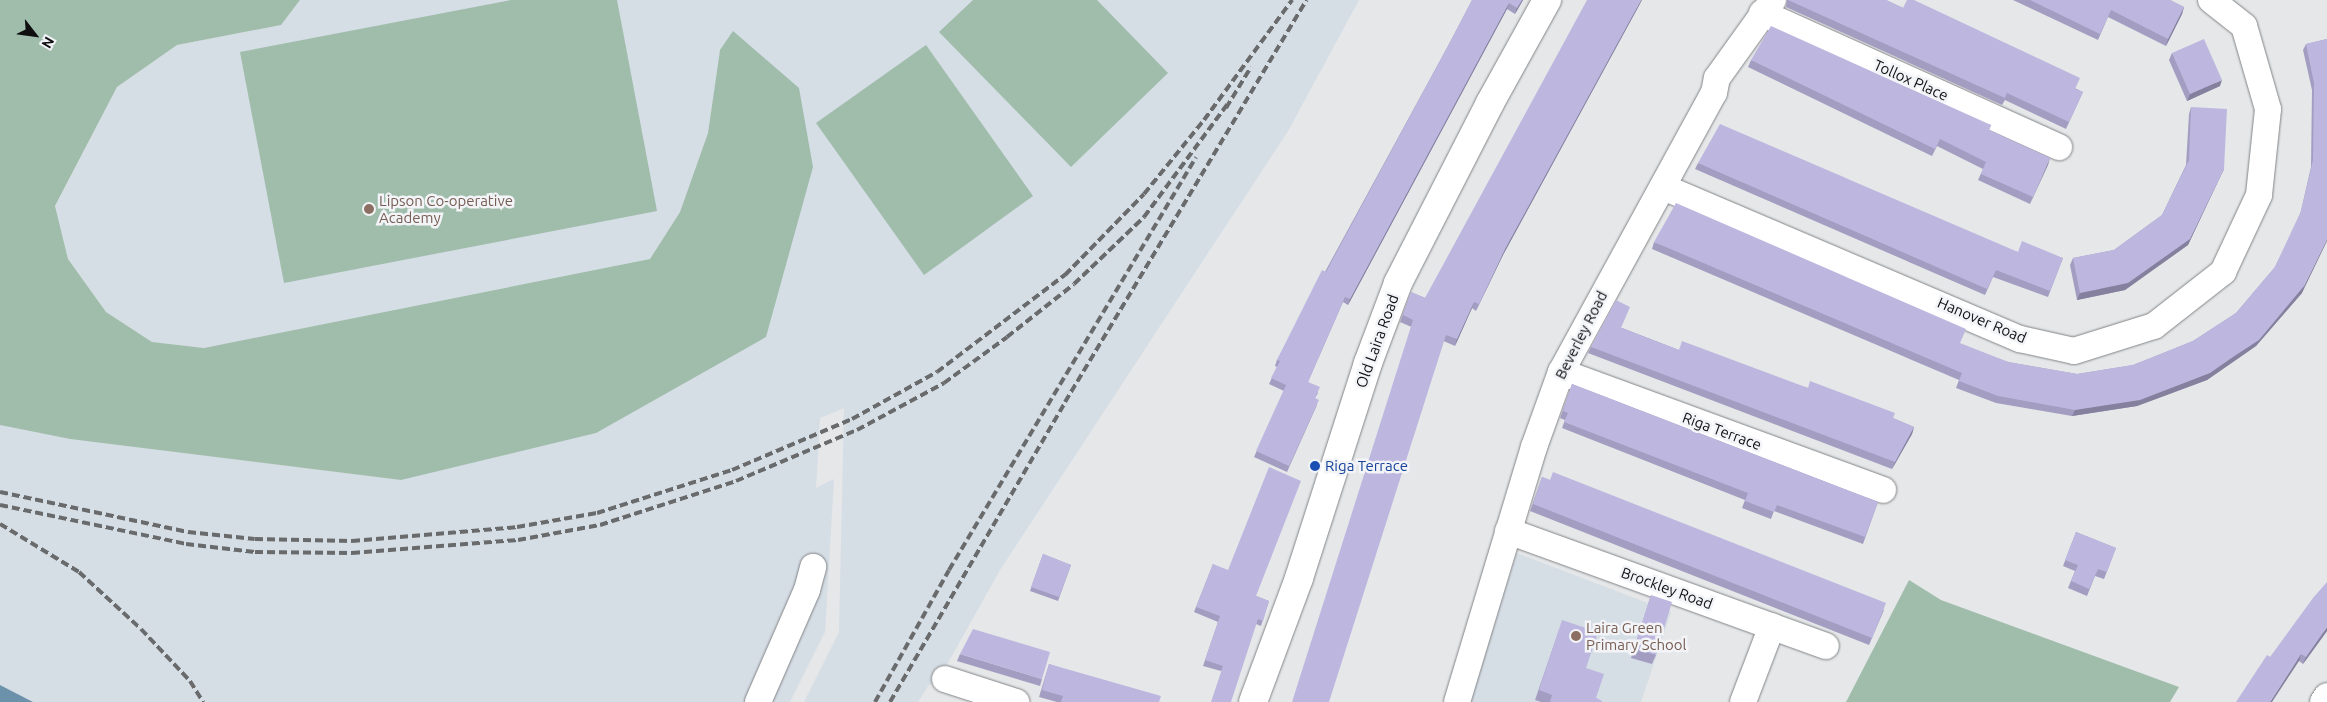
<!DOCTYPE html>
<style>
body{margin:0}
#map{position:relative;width:2327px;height:702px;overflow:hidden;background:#e5e7e9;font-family:Ubuntu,sans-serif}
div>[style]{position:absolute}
.built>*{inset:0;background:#d5dde5}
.green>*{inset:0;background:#a0bdac}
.water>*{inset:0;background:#6b91ab}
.roads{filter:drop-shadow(0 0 1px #828486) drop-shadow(0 0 1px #828486)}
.street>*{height:26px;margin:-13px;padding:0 13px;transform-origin:13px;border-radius:13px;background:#fff}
.secondary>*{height:28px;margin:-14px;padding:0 14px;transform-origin:14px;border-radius:14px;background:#fff}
.rail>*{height:4px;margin-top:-2px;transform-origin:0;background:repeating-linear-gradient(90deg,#696a6b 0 8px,transparent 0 12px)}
.wall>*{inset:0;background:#a39dc1}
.shaded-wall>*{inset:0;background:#84809d}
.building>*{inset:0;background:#bdb7e0}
.dots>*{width:14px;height:14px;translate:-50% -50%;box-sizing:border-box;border:2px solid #f2f4f7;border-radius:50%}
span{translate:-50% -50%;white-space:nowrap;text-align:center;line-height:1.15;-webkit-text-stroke:5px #f2f4f7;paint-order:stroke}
.street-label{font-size:15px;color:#0f0f10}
.education-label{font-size:15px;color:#785e54}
.left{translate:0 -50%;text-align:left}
.transit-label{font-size:15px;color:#164399}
.north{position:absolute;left:10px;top:10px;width:50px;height:50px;-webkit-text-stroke:4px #f2f4f7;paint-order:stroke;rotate:120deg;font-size:14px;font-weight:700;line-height:20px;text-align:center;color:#0f0f10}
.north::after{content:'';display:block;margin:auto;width:18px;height:22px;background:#0f0f10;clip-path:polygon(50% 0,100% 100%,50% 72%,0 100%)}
</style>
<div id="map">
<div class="built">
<i style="clip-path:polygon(300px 0,1359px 0,1288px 131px,1000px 570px,940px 677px,928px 686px,918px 702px,804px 702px,839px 632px,844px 408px,820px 418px,816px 488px,834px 479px,825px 632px,790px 702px,33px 702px,0 685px,0 425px,70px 439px,401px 480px,766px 337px,720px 51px,708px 133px,680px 212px,650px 259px,204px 348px,152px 342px,106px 312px,68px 259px,55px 207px,117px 87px,177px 45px,281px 25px)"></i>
<i style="clip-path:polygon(1517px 553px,1671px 612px,1641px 702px,1469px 702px)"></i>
</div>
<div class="green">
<i style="clip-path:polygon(0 0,300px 0,281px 25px,177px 45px,117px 87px,55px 206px,68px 259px,106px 312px,152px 342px,204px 348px,650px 259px,680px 212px,708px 133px,720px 50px,733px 31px,799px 88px,813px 167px,766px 337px,596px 433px,401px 480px,70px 439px,0 425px)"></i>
<i style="clip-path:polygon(511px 0,617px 0,657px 211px,284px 283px,240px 52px)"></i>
<i style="clip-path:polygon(973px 0,1097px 0,1168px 73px,1071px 167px,939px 32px)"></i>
<i style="clip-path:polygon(926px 45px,1033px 196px,924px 275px,816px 123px)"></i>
<i style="clip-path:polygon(1909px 580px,1941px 600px,2179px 687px,2170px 702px,1846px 702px)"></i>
</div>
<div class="water">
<i style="clip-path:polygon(0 685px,33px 702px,0 702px)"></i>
</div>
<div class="roads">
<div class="street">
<i style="left:1762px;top:13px;width:326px;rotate:24.3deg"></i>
<i style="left:1663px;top:187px;width:388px;rotate:23.1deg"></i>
<i style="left:2020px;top:339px;width:55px;rotate:12.5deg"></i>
<i style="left:2074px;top:351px;width:84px;rotate:-17.4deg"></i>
<i style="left:2154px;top:326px;width:88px;rotate:-38deg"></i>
<i style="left:2223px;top:272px;width:85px;rotate:-64.9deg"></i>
<i style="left:2259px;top:195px;width:86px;rotate:-84deg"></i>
<i style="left:2268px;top:109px;width:86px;rotate:-106.1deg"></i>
<i style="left:2244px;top:26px;width:42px;rotate:-141.8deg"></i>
<i style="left:1561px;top:372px;width:343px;rotate:20.1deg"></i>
<i style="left:1508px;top:531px;width:338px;rotate:19.9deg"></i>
<i style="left:945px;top:679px;width:75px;rotate:17.9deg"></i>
<i style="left:758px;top:702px;width:122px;rotate:-66.4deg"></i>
<i style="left:807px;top:590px;width:24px;rotate:-75deg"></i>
<i style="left:1457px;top:702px;width:266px;rotate:-73.2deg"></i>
<i style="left:1534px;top:447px;width:80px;rotate:-70.2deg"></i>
<i style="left:1561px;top:372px;width:318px;rotate:-61.3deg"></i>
<i style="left:1714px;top:93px;width:15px;rotate:-79deg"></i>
<i style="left:1717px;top:78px;width:96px;rotate:-54.3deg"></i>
<i style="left:1743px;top:702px;width:81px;rotate:-69.1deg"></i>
<i style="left:2323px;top:702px;width:7px;rotate:-56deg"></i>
</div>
<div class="secondary">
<i style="left:1253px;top:702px;width:132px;rotate:-69.6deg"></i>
<i style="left:1299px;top:578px;width:226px;rotate:-72.2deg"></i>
<i style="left:1368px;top:363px;width:85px;rotate:-69.4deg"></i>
<i style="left:1398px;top:283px;width:202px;rotate:-62.9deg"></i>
<i style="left:1490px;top:103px;width:118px;rotate:-61deg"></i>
</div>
</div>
<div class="rail">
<i style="left:1226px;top:108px;width:48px;rotate:-58.6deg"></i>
<i style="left:0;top:492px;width:192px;rotate:12deg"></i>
<i style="left:188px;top:532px;width:67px;rotate:6deg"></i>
<i style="left:255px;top:539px;width:97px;rotate:1.2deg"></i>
<i style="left:352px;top:541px;width:166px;rotate:-4.8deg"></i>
<i style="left:517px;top:527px;width:81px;rotate:-9.9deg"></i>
<i style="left:597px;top:513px;width:142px;rotate:-17.7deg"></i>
<i style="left:732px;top:470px;width:130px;rotate:-23deg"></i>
<i style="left:852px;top:419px;width:97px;rotate:-28.9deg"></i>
<i style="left:937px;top:372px;width:161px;rotate:-37.2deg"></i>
<i style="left:1065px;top:275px;width:113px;rotate:-45.7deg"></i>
<i style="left:1144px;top:194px;width:95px;rotate:-51deg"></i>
<i style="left:1204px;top:120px;width:149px;rotate:-53.7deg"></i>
<i style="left:0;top:505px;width:190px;rotate:11.8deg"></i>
<i style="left:186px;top:544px;width:69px;rotate:6.6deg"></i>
<i style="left:255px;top:552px;width:97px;rotate:0.6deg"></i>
<i style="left:352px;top:553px;width:167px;rotate:-4.5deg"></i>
<i style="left:518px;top:540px;width:83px;rotate:-10.4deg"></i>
<i style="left:600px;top:525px;width:143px;rotate:-17.9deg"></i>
<i style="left:736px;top:481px;width:131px;rotate:-22.9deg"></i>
<i style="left:857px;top:430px;width:99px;rotate:-28.4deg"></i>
<i style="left:944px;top:383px;width:78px;rotate:-36.1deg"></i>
<i style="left:1007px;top:337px;width:85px;rotate:-38.3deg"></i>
<i style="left:1074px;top:284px;width:97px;rotate:-43.7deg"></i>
<i style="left:1144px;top:217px;width:143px;rotate:-53.5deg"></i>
<i style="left:0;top:524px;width:92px;rotate:31.3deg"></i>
<i style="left:79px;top:572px;width:84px;rotate:42.6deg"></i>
<i style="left:141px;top:629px;width:71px;rotate:46.7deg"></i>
<i style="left:190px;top:681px;width:25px;rotate:58deg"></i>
<i style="left:875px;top:702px;width:151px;rotate:-60.7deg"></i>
<i style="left:949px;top:570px;width:481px;rotate:-59.1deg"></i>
<i style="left:890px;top:702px;width:347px;rotate:-59.7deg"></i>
<i style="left:1065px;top:402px;width:469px;rotate:-59deg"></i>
</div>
<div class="wall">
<i style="clip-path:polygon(1472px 0,1523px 0,1515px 14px,1507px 9px,1348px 305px,1343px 302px,1308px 382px,1318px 393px,1315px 398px,1317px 405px,1287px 472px,1254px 457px,1284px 391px,1269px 384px,1277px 367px,1275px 366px,1277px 360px,1449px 44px)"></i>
<i style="clip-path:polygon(1787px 0,1886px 0,2083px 92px,2066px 129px,2005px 100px,2002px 105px,1786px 7px)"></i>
<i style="clip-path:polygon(2013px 0,2170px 0,2184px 7px,2182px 14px,2166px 46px,2108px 17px,2098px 40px)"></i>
<i style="clip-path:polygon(1641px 2px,1503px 255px,1476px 311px,1472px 308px,1455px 346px,1400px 322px,1411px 292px,1425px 298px)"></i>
<i style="clip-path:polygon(2327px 39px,2302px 293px,2256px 346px,2207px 380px,2137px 406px,2072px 416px,1996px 403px,1956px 388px,1959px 380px,1652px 249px,1654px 242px,1960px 344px,2008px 362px,2077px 374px,2133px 365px,2193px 341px,2236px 313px,2275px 267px,2300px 215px,2311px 167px,2312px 90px,2303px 50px,2306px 44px)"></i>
<i style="clip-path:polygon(2172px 53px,2220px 86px,2187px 101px,2169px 60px)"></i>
<i style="clip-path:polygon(1751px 60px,1991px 125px,1989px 130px,2050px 158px,2030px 204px,1978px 180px,1983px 169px,1937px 146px,1932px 156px,1748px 67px)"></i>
<i style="clip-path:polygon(2191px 107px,2224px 169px,2221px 175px,2188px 245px,2125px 290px,2077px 300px,2070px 265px,2073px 258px,2114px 250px,2162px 215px,2186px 165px,2189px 114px)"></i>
<i style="clip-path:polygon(1698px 163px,2018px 252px,2063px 258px,2048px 297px,1993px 277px,1985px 295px,1695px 169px)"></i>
<i style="clip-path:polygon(1622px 328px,1679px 350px,1808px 388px,1893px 418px,1914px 427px,1912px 434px,1892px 469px,1588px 353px,1591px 347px)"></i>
<i style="clip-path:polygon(1572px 384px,1878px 502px,1863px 544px,1774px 511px,1771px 519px,1742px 508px,1745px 500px,1562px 428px,1565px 420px,1560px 418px)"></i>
<i style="clip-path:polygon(1542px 477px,1884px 610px,1869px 645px,1530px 511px)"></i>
<i style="clip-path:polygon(2076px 532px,2116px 548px,2104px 579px,2095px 576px,2087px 596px,2068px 588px,2075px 571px,2063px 566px)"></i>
<i style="clip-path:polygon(1043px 554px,1071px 565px,1058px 601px,1030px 591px)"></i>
<i style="clip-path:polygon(1213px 564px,1256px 596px,1269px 601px,1261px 626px,1256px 624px,1221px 671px,1203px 666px,1218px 622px,1194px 612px)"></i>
<i style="clip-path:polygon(1651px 595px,1656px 655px,1652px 664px,1631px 658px)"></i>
<i style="clip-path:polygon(1559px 630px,1586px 668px,1596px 698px,1602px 702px,1541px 702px,1535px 700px)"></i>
<i style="clip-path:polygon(2327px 631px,2303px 664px,2299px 661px,2270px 657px)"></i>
<i style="clip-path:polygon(960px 654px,1042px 679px,1040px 686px,957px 661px)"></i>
<i style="clip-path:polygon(1049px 664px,1159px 702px,1057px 702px,1039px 697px)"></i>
</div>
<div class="shaded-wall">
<i style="clip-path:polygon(1522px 0,1523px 0,1515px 14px,1517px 8px)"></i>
<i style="clip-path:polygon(1641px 0,1642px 0,1503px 255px,1476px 311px,1505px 249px)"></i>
<i style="clip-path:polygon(1509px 3px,1507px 9px,1348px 305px,1350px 299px)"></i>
<i style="clip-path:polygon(2184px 7px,2182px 14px,2166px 46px,2168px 39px)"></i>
<i style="clip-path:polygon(2222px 80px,2220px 86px,2187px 101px,2190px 94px)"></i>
<i style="clip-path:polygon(2050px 158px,2048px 165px,2030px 204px,2033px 197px)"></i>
<i style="clip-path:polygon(2224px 169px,2221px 175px,2188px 245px,2125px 290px,2077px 300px,2080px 293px)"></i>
<i style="clip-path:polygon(2327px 239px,2327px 241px,2302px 293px,2256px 346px,2207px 380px,2137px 406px,2072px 416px,2075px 410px,2304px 286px)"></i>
<i style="clip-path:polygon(1474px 302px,1472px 308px,1455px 346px,1457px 339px)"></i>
<i style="clip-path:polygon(1914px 427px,1912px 434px,1892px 469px,1895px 462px)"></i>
<i style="clip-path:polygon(2327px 627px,2327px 631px,2303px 664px,2306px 657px)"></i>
<i style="clip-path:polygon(2301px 654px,2299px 661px,2272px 702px,2270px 702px)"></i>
</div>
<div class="building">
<i style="clip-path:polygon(1472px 0,1522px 0,1517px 8px,1509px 3px,1350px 299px,1345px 297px,1308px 382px,1320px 387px,1315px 398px,1319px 400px,1289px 466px,1256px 451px,1286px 385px,1271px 378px,1280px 361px,1277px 360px,1322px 270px,1326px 272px,1449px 44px)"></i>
<i style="clip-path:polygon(1587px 0,1641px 0,1505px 249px,1479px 304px,1474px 302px,1457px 339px,1446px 335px,1329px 702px,1292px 702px,1413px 320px,1403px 315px,1411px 292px,1425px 298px)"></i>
<i style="clip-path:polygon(1788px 0,1886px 0,1903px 8px,1907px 0,1914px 0,2080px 78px,2075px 89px,2083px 92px,2069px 122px,2007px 93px,2005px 98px)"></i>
<i style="clip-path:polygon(2030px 0,2170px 0,2184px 7px,2168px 39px,2111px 10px,2100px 34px)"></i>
<i style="clip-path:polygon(1771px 26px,1991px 125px,1989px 130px,2050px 158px,2033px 197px,1981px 174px,1986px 162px,1940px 139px,1935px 149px,1751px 60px)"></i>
<i style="clip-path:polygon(2204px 39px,2222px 80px,2190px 94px,2172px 53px)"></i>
<i style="clip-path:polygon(2327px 39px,2327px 239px,2304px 286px,2259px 340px,2233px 357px,2210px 373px,2140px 400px,2075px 410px,1998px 396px,1959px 381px,1962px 373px,1654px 242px,1676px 203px,1966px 329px,1960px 343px,2008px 362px,2077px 374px,2133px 365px,2193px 341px,2236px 313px,2275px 267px,2301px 211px,2313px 160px,2314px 83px,2306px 44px)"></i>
<i style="clip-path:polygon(2191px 107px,2227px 109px,2224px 169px,2190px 239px,2128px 283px,2080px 293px,2073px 258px,2114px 250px,2162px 215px,2189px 160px)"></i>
<i style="clip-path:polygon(1720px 124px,2018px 252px,2022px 241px,2063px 258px,2050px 291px,1996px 270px,1987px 289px,1698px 163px)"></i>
<i style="clip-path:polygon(1616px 300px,1630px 307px,1621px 328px,1679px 350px,1682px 341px,1808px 388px,1810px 381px,1895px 413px,1893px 418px,1914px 427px,1895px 462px,1591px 347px)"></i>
<i style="clip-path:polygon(1572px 384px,1878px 502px,1865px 537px,1777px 505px,1774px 512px,1745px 501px,1748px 493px,1564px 422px,1568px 413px,1563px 411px)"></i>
<i style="clip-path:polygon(1269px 467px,1301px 481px,1256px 596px,1269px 601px,1263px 621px,1258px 619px,1231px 702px,1211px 702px,1223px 666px,1205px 660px,1220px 616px,1196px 607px,1213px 564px,1228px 570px)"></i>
<i style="clip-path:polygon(1553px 472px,1886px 603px,1872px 638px,1533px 504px,1542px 477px,1550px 480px)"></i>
<i style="clip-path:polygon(2076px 532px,2116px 548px,2107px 572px,2098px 569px,2089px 589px,2071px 581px,2078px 565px,2065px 560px)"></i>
<i style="clip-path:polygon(1043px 554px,1071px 565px,1059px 597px,1031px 587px)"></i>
<i style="clip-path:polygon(2327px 582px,2327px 627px,2306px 657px,2301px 654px,2270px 702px,2236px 702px,2267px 655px,2270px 657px,2313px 598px)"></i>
<i style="clip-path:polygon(1651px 595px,1672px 602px,1656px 655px,1634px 648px)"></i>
<i style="clip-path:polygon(1562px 620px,1598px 632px,1586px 668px,1604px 674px,1596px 698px,1602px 701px,1602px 702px,1550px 702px,1552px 695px,1539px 690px)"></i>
<i style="clip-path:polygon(973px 629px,1050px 652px,1042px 679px,960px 654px)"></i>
<i style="clip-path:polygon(1049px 664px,1161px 696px,1159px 702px,1061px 702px,1063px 696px,1042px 690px)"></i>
</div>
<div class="dots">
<i style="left:369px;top:209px;background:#8d6e63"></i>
<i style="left:1315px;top:466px;background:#1a4fb4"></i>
<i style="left:1576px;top:636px;background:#8d6e63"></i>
</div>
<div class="street-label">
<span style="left:1911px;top:80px;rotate:24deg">Tollox Place</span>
<span style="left:1982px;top:320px;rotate:23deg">Hanover Road</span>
<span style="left:1581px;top:335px;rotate:-63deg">Beverley Road</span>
<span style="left:1377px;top:341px;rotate:-70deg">Old Laira Road</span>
<span style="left:1722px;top:431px;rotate:20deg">Riga Terrace</span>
<span style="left:1667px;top:588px;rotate:20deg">Brockley Road</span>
</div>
<div class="education-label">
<span class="left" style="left:379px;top:209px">Lipson Co-operative<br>Academy</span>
<span class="left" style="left:1586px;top:636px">Laira Green<br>Primary School</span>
</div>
<div class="transit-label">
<span class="left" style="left:1325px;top:466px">Riga Terrace</span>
</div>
<div class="north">N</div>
</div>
